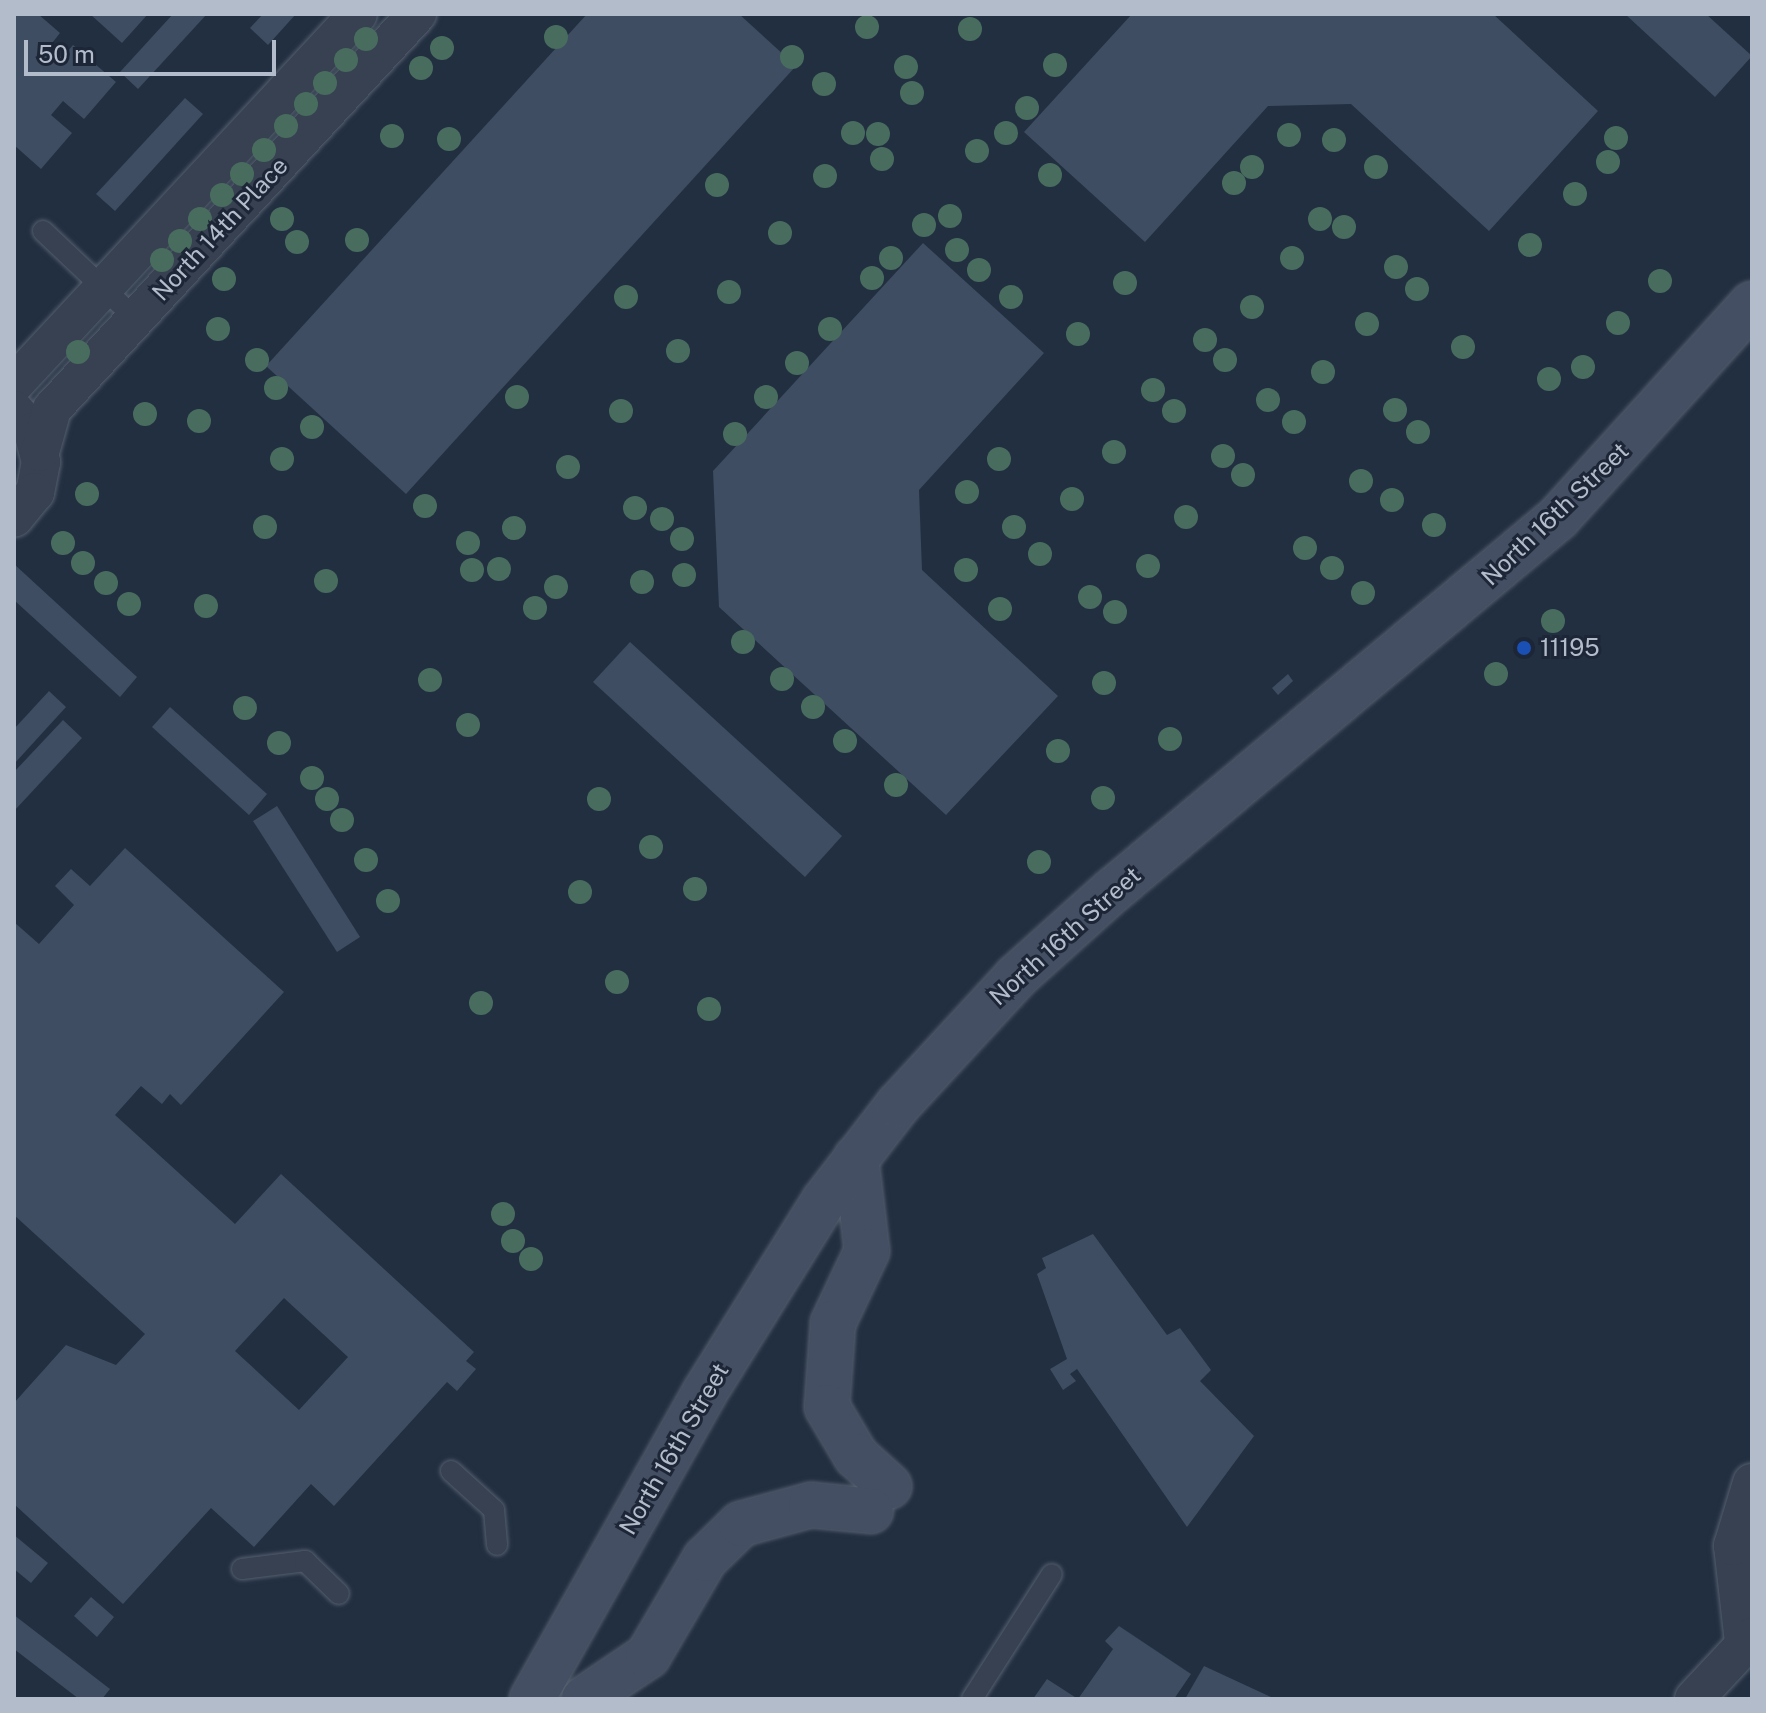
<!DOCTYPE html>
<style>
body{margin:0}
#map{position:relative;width:1766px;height:1713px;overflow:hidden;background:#222f41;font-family:"Public Sans",sans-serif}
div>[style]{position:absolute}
.building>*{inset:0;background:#3e4d61}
.roads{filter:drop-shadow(0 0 2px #555f6e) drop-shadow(0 0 2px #555f6e)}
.lane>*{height:20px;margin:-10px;padding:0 10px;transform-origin:10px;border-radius:10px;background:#374151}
.street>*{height:38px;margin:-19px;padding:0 19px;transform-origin:19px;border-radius:19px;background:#374151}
.secondary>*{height:44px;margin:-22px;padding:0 22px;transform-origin:22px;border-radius:22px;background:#444f64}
.trees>*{width:24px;height:24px;margin:-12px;border-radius:50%;background:#486d5e}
.dots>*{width:22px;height:22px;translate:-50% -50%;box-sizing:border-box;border:4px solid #1c2636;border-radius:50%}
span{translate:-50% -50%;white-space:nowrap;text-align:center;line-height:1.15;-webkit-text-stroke:6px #1c2636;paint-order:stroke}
.street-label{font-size:24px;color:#b3bccb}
.poi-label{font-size:24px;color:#b3bccb}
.left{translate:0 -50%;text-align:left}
.frame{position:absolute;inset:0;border:16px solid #b3bccb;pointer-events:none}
.scale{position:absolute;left:24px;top:40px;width:252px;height:36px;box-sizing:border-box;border:4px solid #b3bccb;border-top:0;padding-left:10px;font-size:24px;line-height:28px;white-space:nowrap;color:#b3bccb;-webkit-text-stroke:6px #1c2636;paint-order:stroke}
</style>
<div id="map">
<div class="building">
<i style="clip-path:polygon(14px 14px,38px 14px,60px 33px,49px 47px,62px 58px,73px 45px,116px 82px,84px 119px,63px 101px,51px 115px,72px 133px,41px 169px,14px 145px)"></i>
<i style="clip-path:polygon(90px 14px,148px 14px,122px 43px)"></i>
<i style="clip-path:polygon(173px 14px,207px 14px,138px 89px,120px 72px)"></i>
<i style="clip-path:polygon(263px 14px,296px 14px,268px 45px,250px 28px)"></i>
<i style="clip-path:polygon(587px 14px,739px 14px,796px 66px,406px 494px,266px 366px)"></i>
<i style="clip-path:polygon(1132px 14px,1493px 14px,1598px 111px,1489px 231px,1351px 104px,1268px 106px,1145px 242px,1024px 132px)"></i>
<i style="clip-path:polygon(1625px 14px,1706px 14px,1752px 56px,1715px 97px)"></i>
<i style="clip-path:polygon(185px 98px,203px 114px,115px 211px,96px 194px)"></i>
<i style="clip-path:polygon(923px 243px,1044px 353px,919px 490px,922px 570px,1058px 696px,946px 815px,719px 607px,713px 471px)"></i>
<i style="clip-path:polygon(14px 564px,137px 677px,120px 697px,14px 600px)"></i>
<i style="clip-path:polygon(630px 642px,842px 836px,805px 877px,593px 682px)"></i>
<i style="clip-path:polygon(1288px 674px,1293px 681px,1278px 695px,1272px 688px)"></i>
<i style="clip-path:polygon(49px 691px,66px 707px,14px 764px,14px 729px)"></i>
<i style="clip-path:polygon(170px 707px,267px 794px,249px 815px,152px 727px)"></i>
<i style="clip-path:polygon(63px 720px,82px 738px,14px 811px,14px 772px)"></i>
<i style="clip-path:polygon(277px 806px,360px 937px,337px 952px,253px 821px)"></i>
<i style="clip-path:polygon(evenodd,125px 848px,284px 992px,181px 1105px,170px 1094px,162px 1104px,141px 1086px,115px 1115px,235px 1224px,281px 1174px,474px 1352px,466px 1361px,476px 1369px,457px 1391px,447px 1382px,334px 1506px,311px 1484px,254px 1547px,211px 1508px,123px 1604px,14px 1504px,14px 1403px,66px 1345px,116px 1365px,145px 1334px,14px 1215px,14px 922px,39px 944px,74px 905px,55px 886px,71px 869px,90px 886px,125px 848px,284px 1298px,348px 1357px,299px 1410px,235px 1351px,284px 1298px)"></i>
<i style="clip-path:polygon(1093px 1234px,1167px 1335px,1180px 1328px,1211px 1370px,1200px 1381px,1254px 1436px,1187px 1527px,1077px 1369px,1070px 1374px,1076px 1381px,1063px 1390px,1050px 1369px,1067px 1359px,1037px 1274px,1046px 1268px,1042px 1258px)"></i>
<i style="clip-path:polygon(14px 1535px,48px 1563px,31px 1583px,14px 1569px)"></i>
<i style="clip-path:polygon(91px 1597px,114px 1617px,97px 1637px,74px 1616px)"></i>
<i style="clip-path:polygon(14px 1615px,110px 1689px,102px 1699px,79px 1699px,14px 1649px)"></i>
<i style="clip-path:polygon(1119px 1626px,1191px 1674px,1174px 1699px,1078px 1699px,1113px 1649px,1105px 1641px)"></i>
<i style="clip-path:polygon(1204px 1666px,1275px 1699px,1185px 1699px)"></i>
<i style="clip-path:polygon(1047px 1679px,1078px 1699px,1033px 1699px)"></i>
</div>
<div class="roads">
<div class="lane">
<i style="left:43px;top:231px;width:128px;rotate:43.4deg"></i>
<i style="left:451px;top:1471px;width:58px;rotate:42.2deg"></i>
<i style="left:494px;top:1510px;width:35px;rotate:85deg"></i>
<i style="left:242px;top:1569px;width:64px;rotate:-7.2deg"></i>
<i style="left:305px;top:1561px;width:47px;rotate:44.1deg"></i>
<i style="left:972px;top:1699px;width:148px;rotate:-57.4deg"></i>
</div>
<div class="street">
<i style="left:14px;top:384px;width:505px;rotate:-47.09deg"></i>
<i style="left:14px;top:410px;width:29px;rotate:49deg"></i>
<i style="left:33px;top:432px;width:31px;rotate:75deg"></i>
<i style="left:41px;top:462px;width:31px;rotate:101deg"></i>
<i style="left:35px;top:492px;width:33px;rotate:129deg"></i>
<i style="left:40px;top:452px;width:45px;rotate:-74.4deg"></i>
<i style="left:52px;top:409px;width:538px;rotate:-47.26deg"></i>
<i style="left:1744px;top:1642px;width:97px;rotate:-96.5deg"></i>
<i style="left:1733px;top:1546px;width:66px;rotate:-73.2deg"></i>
<i style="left:1694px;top:1699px;width:85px;rotate:-46.9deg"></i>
</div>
<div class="secondary">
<i style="left:856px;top:1158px;width:94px;rotate:83.3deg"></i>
<i style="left:867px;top:1251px;width:80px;rotate:115.3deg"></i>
<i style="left:833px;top:1323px;width:84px;rotate:94.1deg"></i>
<i style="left:827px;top:1407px;width:57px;rotate:59.4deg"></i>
<i style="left:856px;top:1456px;width:45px;rotate:42.3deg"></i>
<i style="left:532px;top:1699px;width:352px;rotate:-60.6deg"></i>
<i style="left:705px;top:1392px;width:225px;rotate:-58.1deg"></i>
<i style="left:824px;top:1201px;width:121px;rotate:-52.4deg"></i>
<i style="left:898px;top:1105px;width:174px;rotate:-47.3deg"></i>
<i style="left:1016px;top:977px;width:129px;rotate:-41.9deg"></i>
<i style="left:1112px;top:891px;width:581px;rotate:-39.91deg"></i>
<i style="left:1558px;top:518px;width:289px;rotate:-47.8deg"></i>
<i style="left:584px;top:1699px;width:77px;rotate:-33.9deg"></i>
<i style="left:648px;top:1656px;width:113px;rotate:-59.6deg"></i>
<i style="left:705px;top:1559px;width:50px;rotate:-44.2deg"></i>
<i style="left:741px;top:1524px;width:73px;rotate:-15.2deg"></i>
<i style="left:811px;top:1505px;width:60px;rotate:5.7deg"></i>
</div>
</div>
<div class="trees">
<i style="left:867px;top:27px"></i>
<i style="left:970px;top:29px"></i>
<i style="left:556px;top:37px"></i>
<i style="left:366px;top:39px"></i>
<i style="left:442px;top:48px"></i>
<i style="left:792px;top:57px"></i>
<i style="left:346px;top:60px"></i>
<i style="left:1055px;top:65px"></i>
<i style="left:906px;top:67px"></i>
<i style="left:421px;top:68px"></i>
<i style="left:325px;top:83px"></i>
<i style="left:824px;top:84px"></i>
<i style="left:912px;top:93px"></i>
<i style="left:306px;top:104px"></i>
<i style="left:1027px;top:108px"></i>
<i style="left:286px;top:126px"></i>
<i style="left:853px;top:133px"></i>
<i style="left:1006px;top:133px"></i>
<i style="left:878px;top:134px"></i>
<i style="left:1289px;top:135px"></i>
<i style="left:392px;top:136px"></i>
<i style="left:1616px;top:138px"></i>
<i style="left:449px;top:139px"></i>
<i style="left:1334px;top:140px"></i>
<i style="left:264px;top:150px"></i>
<i style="left:977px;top:151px"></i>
<i style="left:882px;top:159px"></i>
<i style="left:1608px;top:162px"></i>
<i style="left:1252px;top:167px"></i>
<i style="left:1376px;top:167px"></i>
<i style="left:242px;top:174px"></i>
<i style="left:1050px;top:175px"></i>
<i style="left:825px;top:176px"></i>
<i style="left:1234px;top:183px"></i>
<i style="left:717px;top:185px"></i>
<i style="left:1575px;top:194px"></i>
<i style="left:222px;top:195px"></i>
<i style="left:950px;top:216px"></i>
<i style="left:200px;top:219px"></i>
<i style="left:282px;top:219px"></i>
<i style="left:1320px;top:219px"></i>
<i style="left:924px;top:225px"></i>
<i style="left:1344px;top:227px"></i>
<i style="left:780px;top:233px"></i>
<i style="left:357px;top:240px"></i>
<i style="left:180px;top:241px"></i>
<i style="left:297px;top:242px"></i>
<i style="left:1530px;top:245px"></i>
<i style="left:957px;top:250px"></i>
<i style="left:891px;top:258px"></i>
<i style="left:1292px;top:258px"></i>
<i style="left:162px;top:260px"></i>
<i style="left:1396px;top:267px"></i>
<i style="left:979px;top:270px"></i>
<i style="left:872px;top:278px"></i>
<i style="left:224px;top:279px"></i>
<i style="left:1660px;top:281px"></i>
<i style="left:1125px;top:283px"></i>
<i style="left:1417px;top:289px"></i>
<i style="left:729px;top:292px"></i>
<i style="left:626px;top:297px"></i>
<i style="left:1011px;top:297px"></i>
<i style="left:1252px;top:307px"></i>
<i style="left:1618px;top:323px"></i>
<i style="left:1367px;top:324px"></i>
<i style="left:218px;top:329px"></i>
<i style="left:830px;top:329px"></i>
<i style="left:1078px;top:334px"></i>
<i style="left:1205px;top:340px"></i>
<i style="left:1463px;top:347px"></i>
<i style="left:678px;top:351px"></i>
<i style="left:78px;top:352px"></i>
<i style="left:257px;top:360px"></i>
<i style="left:1225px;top:360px"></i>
<i style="left:797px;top:363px"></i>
<i style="left:1583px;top:367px"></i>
<i style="left:1323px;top:372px"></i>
<i style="left:1549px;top:379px"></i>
<i style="left:276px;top:388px"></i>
<i style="left:1153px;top:390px"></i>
<i style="left:517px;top:397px"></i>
<i style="left:766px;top:397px"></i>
<i style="left:1268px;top:400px"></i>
<i style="left:1395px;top:410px"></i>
<i style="left:621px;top:411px"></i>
<i style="left:1174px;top:411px"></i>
<i style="left:145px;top:414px"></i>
<i style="left:199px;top:421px"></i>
<i style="left:1294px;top:422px"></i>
<i style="left:312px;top:427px"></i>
<i style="left:1418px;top:432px"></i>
<i style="left:735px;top:434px"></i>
<i style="left:1114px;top:452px"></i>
<i style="left:1223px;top:456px"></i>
<i style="left:282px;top:459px"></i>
<i style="left:999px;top:459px"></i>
<i style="left:568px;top:467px"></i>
<i style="left:1243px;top:475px"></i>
<i style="left:1361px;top:481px"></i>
<i style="left:967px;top:492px"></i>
<i style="left:87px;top:494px"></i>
<i style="left:1072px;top:499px"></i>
<i style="left:1392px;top:500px"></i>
<i style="left:425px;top:506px"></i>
<i style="left:635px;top:508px"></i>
<i style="left:1186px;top:517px"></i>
<i style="left:662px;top:519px"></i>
<i style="left:1434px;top:525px"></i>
<i style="left:265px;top:527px"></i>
<i style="left:1014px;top:527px"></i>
<i style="left:514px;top:528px"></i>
<i style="left:682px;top:539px"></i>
<i style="left:63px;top:543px"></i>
<i style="left:468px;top:543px"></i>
<i style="left:1305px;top:548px"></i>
<i style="left:1040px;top:554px"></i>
<i style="left:83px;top:563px"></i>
<i style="left:1148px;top:566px"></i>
<i style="left:1332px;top:568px"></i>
<i style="left:499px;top:569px"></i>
<i style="left:472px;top:570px"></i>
<i style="left:966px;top:570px"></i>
<i style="left:684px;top:575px"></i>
<i style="left:326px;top:581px"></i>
<i style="left:642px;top:582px"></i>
<i style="left:106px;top:583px"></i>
<i style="left:556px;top:587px"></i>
<i style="left:1363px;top:593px"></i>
<i style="left:1090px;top:597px"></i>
<i style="left:129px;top:604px"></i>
<i style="left:206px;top:606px"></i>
<i style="left:535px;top:608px"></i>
<i style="left:1000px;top:609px"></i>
<i style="left:1115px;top:612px"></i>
<i style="left:1553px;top:621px"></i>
<i style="left:743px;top:642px"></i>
<i style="left:1496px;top:674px"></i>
<i style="left:782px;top:679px"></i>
<i style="left:430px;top:680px"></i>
<i style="left:1104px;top:683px"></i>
<i style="left:813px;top:707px"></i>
<i style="left:245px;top:708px"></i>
<i style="left:468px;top:725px"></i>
<i style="left:1170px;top:739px"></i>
<i style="left:845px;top:741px"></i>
<i style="left:279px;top:743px"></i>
<i style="left:1058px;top:751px"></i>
<i style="left:312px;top:778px"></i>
<i style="left:896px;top:785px"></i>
<i style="left:1103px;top:798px"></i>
<i style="left:327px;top:799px"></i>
<i style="left:599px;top:799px"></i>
<i style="left:342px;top:820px"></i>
<i style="left:651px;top:847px"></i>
<i style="left:366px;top:860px"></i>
<i style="left:1039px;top:862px"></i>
<i style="left:695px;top:889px"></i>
<i style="left:580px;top:892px"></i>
<i style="left:388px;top:901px"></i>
<i style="left:617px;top:982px"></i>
<i style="left:481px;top:1003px"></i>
<i style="left:709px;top:1009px"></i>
<i style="left:503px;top:1214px"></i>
<i style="left:513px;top:1241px"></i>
<i style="left:531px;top:1259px"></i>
</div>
<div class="dots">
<i style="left:1524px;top:648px;background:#1a4fb4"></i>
</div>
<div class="street-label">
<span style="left:220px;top:229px;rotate:-47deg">North 14th Place</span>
<span style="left:1555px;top:514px;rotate:-44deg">North 16th Street</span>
<span style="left:1065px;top:936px;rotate:-42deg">North 16th Street</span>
<span style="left:674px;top:1449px;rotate:-60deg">North 16th Street</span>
</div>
<div class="poi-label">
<span class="left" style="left:1540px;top:648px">11195</span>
</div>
<div class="frame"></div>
<div class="scale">50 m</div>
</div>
